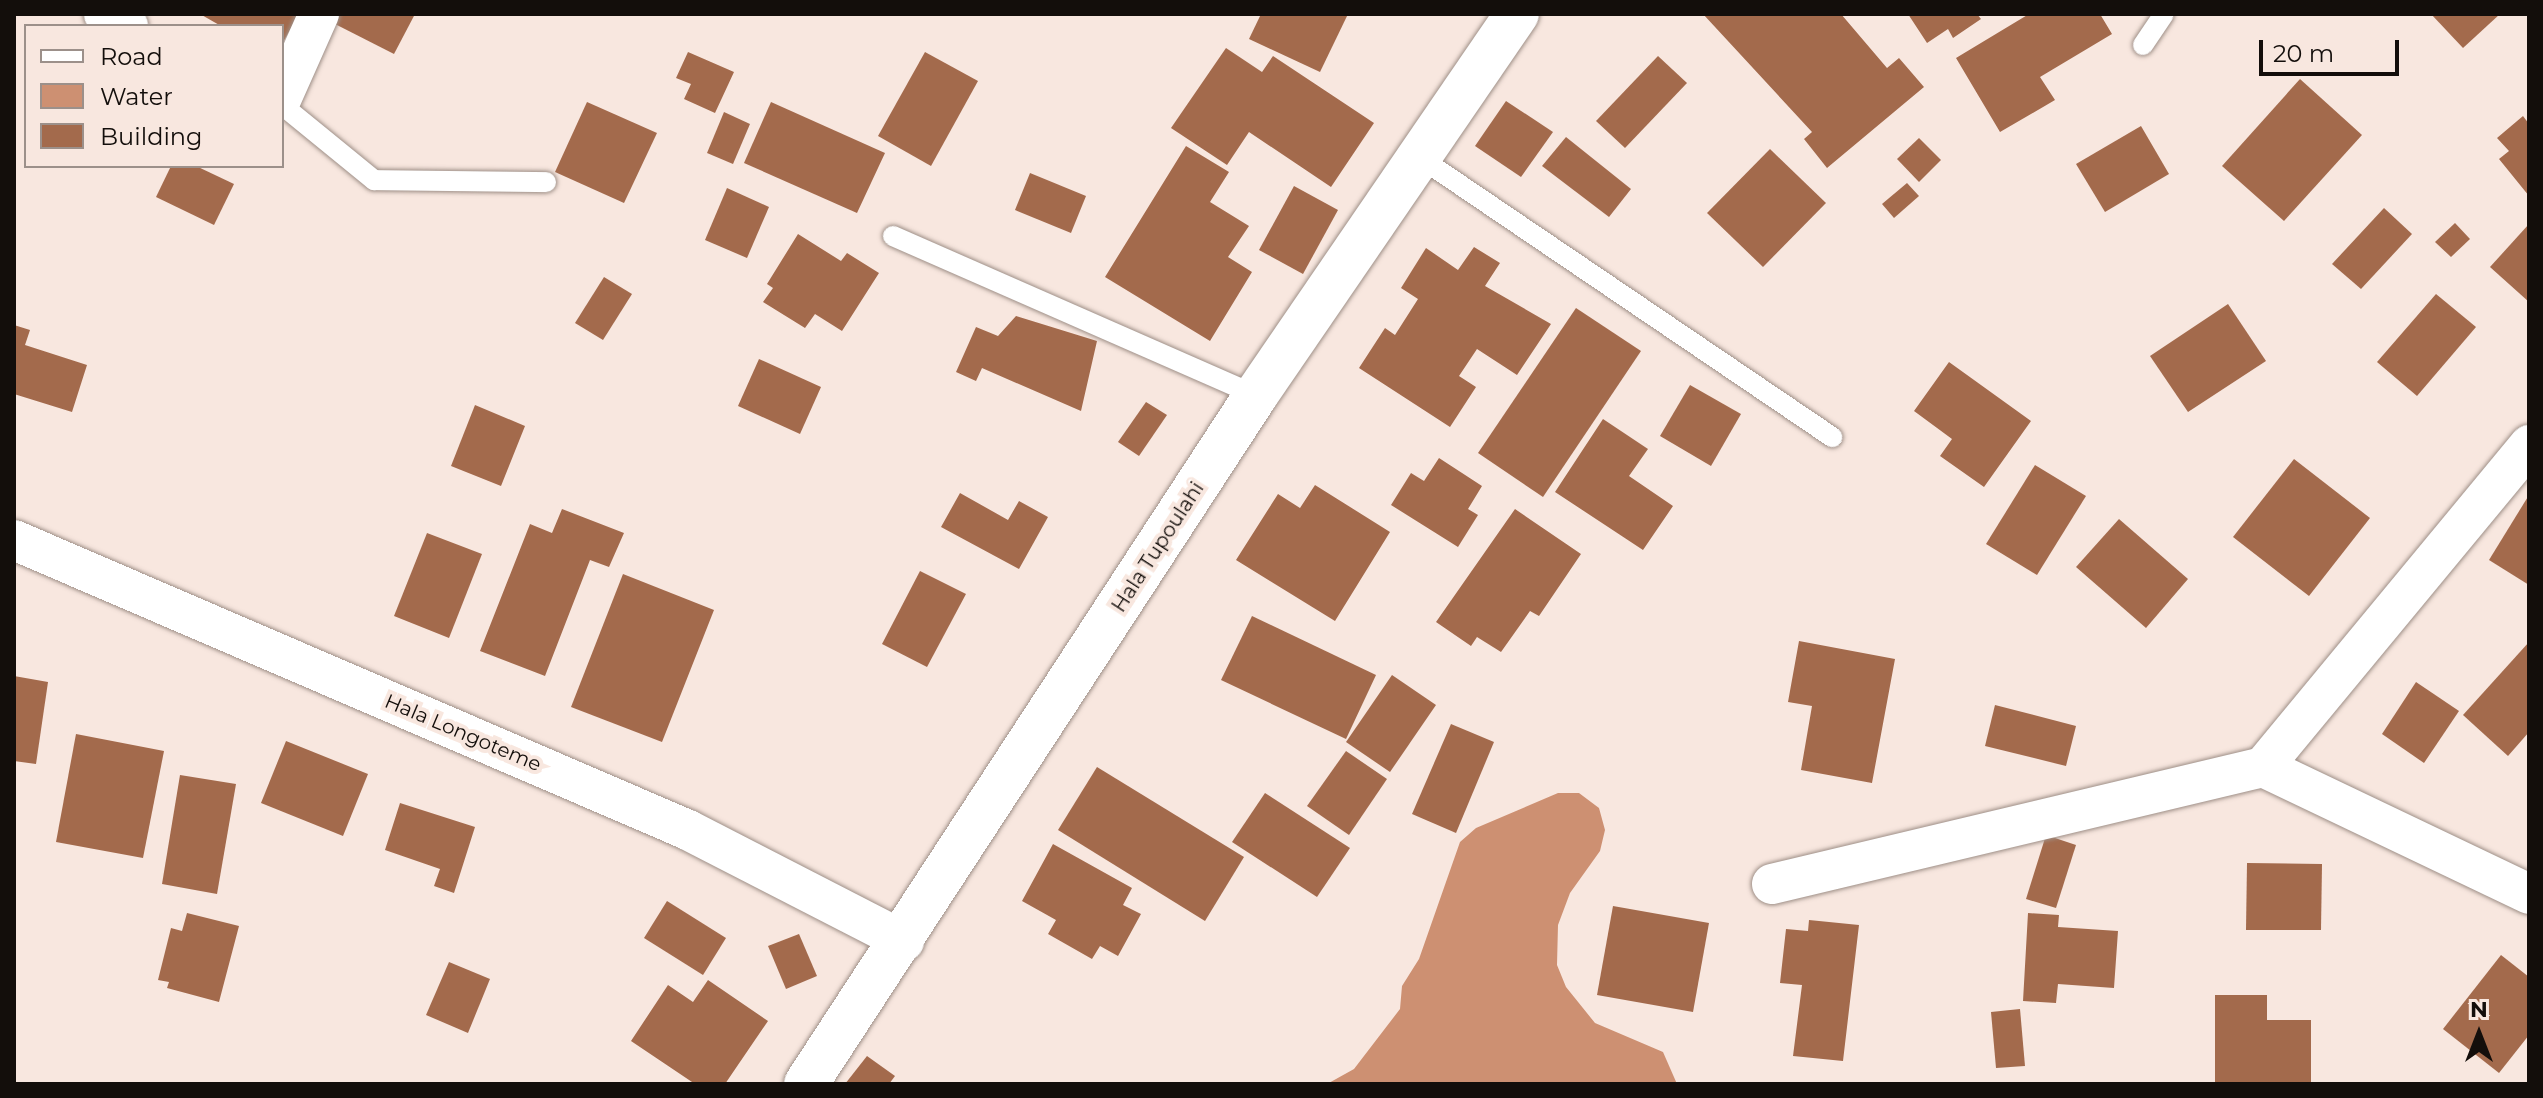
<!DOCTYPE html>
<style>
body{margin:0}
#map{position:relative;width:2543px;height:1098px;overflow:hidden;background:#f8e7df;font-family:Montserrat,sans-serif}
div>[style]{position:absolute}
.water>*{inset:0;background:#cd9072}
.building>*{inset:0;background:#a36a4c}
.roads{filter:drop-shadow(0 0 2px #9e8f87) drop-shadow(0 0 2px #9e8f87)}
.service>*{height:20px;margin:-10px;padding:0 10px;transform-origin:10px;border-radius:10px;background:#fff}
.minor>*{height:40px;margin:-20px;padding:0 20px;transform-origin:20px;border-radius:20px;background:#fff}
.tertiary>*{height:44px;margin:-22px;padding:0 22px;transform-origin:22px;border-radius:22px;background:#fff}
span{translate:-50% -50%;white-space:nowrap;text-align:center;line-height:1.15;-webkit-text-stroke:8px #f8e7df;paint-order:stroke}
.street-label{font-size:20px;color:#130e0b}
.frame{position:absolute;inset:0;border:16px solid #130e0b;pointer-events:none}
.legend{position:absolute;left:24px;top:24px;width:260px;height:144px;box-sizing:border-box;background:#f8e7df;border:2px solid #9c908a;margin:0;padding:10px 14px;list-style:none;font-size:24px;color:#130e0b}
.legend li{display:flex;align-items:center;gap:16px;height:40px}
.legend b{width:40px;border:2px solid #9c908a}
.north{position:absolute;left:2439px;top:994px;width:80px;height:80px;-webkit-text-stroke:6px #f8e7df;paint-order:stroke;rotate:0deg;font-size:22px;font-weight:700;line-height:32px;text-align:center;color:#130e0b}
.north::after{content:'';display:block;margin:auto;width:28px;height:36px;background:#130e0b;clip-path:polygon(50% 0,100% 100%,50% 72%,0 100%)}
.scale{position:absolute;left:2259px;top:40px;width:140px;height:36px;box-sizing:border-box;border:4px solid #130e0b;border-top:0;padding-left:10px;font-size:24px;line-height:28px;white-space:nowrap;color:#130e0b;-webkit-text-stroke:6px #f8e7df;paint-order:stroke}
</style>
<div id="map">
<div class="water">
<i style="clip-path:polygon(1558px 793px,1579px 793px,1599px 808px,1605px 830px,1600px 851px,1570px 893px,1558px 925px,1557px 965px,1566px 987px,1595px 1023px,1663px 1052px,1677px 1084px,1327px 1084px,1354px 1069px,1400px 1009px,1402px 986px,1419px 959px,1460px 842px,1476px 828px)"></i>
</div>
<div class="building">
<i style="clip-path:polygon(200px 14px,299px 14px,282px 44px,282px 26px,221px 26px)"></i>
<i style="clip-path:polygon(340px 14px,415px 14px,394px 54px,335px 24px)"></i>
<i style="clip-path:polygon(1261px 14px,1348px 14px,1320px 72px,1249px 39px)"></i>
<i style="clip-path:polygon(1703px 14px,1841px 14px,1887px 68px,1899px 58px,1924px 87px,1827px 168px,1804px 139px,1812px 132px)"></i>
<i style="clip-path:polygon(1908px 14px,1977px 14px,1981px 19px,1953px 38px,1948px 29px,1927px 43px)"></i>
<i style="clip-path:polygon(2029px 14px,2100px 14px,2112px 34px,2040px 77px,2055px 100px,2000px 132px,1956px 58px)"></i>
<i style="clip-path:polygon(2431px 14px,2500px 14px,2463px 48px)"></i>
<i style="clip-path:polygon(1226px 48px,1262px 72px,1273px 56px,1374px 123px,1331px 187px,1249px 132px,1227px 165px,1171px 128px)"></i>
<i style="clip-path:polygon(688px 52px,734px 72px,715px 113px,684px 99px,691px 84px,676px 78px)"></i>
<i style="clip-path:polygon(925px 52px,978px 81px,931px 166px,878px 136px)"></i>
<i style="clip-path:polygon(1658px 56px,1687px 83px,1625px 148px,1596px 121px)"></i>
<i style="clip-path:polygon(2300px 79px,2362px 135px,2284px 221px,2222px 166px)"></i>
<i style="clip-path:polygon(1506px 101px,1553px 132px,1521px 177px,1475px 146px)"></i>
<i style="clip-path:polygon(587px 102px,657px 133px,624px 203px,555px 172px)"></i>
<i style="clip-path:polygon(771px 102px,885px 153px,857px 213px,744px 163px)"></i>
<i style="clip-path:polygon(724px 112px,750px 124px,733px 164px,707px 153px)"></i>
<i style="clip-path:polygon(2523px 116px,2529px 124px,2529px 196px,2499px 159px,2509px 151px,2497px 138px)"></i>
<i style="clip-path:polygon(2141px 126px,2169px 174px,2105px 212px,2076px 164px)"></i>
<i style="clip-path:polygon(1566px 137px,1631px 189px,1609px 217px,1542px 166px)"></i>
<i style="clip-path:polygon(1919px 138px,1941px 160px,1919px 182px,1897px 159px)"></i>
<i style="clip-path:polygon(1186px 146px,1229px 172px,1210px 202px,1249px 226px,1228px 257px,1252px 272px,1210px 341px,1105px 277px)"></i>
<i style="clip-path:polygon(1770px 149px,1826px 203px,1763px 267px,1707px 213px)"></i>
<i style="clip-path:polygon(171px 166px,196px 166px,234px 184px,214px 225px,156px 197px)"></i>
<i style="clip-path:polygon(1030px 173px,1086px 196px,1071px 233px,1015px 210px)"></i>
<i style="clip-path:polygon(1907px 183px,1919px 196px,1894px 218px,1882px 204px)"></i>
<i style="clip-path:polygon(1294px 186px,1338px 210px,1303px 274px,1259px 250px)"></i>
<i style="clip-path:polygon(727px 188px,769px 207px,747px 258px,705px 240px)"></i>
<i style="clip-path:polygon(2384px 208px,2412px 234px,2361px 289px,2332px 264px)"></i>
<i style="clip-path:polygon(2455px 223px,2470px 239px,2451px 257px,2435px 242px)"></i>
<i style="clip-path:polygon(2529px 224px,2529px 302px,2490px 267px)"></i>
<i style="clip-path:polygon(798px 234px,841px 261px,847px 253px,879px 273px,842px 331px,815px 314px,805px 328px,763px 302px,773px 288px,767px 284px)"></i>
<i style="clip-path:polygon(1474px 247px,1500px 263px,1485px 286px,1551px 324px,1517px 375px,1477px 349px,1459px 376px,1476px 387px,1450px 427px,1359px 368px,1385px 328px,1395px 335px,1418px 299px,1401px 288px,1426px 248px,1458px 270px)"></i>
<i style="clip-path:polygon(604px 277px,632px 294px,603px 340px,575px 323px)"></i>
<i style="clip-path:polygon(2436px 294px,2476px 327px,2417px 396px,2377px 362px)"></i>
<i style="clip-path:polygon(2228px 304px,2266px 361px,2188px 412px,2150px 356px)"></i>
<i style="clip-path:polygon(1576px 308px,1641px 351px,1543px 497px,1478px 453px)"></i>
<i style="clip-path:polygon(1016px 316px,1097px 341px,1081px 411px,982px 368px,976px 381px,956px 372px,976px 327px,998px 336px)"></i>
<i style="clip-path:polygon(14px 325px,30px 330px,25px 345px,87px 365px,72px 412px,14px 394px)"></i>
<i style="clip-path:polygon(759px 359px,821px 387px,800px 434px,738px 406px)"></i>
<i style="clip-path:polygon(1949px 362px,2031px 421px,1984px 487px,1940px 456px,1952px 439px,1914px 411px)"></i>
<i style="clip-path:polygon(1690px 385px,1741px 414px,1711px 466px,1660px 436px)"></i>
<i style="clip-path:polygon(1146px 402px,1167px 415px,1139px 456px,1118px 442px)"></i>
<i style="clip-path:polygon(475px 405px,525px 426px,501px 486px,451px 466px)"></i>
<i style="clip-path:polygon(1603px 419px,1648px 449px,1629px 476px,1673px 506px,1643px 550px,1555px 492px)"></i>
<i style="clip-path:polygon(1439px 458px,1482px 486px,1468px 509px,1478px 515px,1458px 547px,1391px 505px,1411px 473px,1424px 481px)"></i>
<i style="clip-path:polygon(2294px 459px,2370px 518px,2309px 596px,2233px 537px)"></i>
<i style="clip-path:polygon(2035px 465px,2086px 496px,2037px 575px,1986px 544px)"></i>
<i style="clip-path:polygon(1315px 485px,1390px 532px,1335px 621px,1236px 560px,1278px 494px,1300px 508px)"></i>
<i style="clip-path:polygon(960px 493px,1008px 520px,1019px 501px,1048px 517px,1019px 569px,941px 527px)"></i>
<i style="clip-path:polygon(2529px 495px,2529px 585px,2489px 560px)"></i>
<i style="clip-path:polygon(562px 509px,624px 533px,609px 567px,590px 560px,545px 676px,480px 651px,530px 524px,552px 533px)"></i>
<i style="clip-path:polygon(1515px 509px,1581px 554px,1539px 616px,1530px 611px,1501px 652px,1477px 637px,1471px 646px,1436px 622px)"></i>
<i style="clip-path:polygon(2119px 519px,2188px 579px,2146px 628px,2076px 567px)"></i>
<i style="clip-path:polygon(427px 533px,482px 554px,449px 638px,394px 616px)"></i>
<i style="clip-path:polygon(920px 571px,966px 594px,927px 667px,882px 644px)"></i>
<i style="clip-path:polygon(623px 574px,714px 610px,662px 742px,571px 707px)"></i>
<i style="clip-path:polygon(1252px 616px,1376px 675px,1346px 739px,1221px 680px)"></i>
<i style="clip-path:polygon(1799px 641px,1895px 659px,1872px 783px,1801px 770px,1812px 706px,1788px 702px)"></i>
<i style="clip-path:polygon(2529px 642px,2529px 732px,2508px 756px,2463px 715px)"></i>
<i style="clip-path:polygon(1392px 675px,1436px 705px,1390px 772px,1346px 742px)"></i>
<i style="clip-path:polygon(14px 676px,48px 682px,36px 764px,14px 761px)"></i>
<i style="clip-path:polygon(2416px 682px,2459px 711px,2424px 763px,2382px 734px)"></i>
<i style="clip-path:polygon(1995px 705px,2076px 726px,2066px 766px,1985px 746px)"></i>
<i style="clip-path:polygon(1451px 724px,1494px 742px,1456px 833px,1412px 814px)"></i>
<i style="clip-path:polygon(76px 734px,164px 751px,143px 858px,56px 842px)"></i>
<i style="clip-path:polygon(286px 741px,368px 774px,343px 836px,261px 803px)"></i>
<i style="clip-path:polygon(1346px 751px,1387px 779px,1349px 835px,1307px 806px)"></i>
<i style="clip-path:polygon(1097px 767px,1244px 857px,1205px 921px,1058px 830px)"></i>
<i style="clip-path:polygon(180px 775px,236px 784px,217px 894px,162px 884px)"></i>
<i style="clip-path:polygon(1265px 793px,1350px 848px,1317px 897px,1232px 842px)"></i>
<i style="clip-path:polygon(400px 803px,475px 827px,454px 893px,434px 886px,440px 869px,385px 850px)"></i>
<i style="clip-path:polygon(2046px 835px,2076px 845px,2056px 908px,2026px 899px)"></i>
<i style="clip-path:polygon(1053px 844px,1132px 888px,1123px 905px,1141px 914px,1118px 956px,1100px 946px,1092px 959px,1048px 934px,1056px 920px,1022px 901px)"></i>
<i style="clip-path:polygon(2247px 863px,2322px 864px,2321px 930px,2246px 930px)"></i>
<i style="clip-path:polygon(667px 901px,726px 938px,703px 975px,644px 938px)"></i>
<i style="clip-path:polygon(1613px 906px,1709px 923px,1693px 1012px,1597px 995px)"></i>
<i style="clip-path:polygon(187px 913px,239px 926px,219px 1002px,167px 988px,169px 982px,158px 980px,171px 928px,182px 931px)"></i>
<i style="clip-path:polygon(2028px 913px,2059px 915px,2058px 927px,2118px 931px,2114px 988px,2058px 984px,2056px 1003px,2023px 1001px)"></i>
<i style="clip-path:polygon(1809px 920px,1859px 925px,1843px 1061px,1793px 1056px,1802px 985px,1780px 983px,1786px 929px,1808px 931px)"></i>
<i style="clip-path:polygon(799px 934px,817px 976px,786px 989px,768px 946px)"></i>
<i style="clip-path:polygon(2501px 955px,2529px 977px,2529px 1035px,2499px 1073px,2443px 1029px)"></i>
<i style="clip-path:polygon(449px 962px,490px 979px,468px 1033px,426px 1015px)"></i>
<i style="clip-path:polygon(708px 980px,768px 1021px,725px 1084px,695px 1084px,631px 1041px,668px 985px,693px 1002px)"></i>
<i style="clip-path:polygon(2215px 995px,2267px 995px,2267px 1020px,2311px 1020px,2311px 1084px,2215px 1084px)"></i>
<i style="clip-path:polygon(2020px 1009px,2025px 1066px,1996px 1068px,1991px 1012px)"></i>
<i style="clip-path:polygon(867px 1056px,895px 1076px,889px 1084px,845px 1084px)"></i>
</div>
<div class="roads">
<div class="service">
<i style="left:2143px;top:45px;width:37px;rotate:-56deg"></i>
<i style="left:282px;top:105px;width:119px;rotate:39.2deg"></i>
<i style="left:374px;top:180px;width:172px;rotate:0.7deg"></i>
<i style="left:1416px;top:155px;width:503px;rotate:34.13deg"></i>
<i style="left:893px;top:236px;width:396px;rotate:23.7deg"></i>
</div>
<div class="minor">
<i style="left:104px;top:14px;width:27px;rotate:27deg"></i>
<i style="left:282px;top:97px;width:91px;rotate:-66deg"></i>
<i style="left:14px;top:540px;width:734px;rotate:23.28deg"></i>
<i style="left:688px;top:830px;width:243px;rotate:27.2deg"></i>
<i style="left:2263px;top:767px;width:295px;rotate:25.5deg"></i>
<i style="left:1772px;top:884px;width:505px;rotate:-13.4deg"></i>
<i style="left:2263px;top:767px;width:418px;rotate:-50.4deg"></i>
</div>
<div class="tertiary">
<i style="left:806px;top:1084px;width:823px;rotate:-56.85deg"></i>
<i style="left:1256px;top:395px;width:462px;rotate:-55.6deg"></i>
</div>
</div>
<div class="street-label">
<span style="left:1158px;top:547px;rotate:-57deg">Hala Tupoulahi</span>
<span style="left:463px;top:733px;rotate:23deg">Hala Longoteme</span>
</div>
<div class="frame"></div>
<ul class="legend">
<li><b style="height:10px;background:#fff"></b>Road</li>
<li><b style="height:22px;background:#cd9072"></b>Water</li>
<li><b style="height:22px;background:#a36a4c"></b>Building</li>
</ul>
<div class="north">N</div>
<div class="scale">20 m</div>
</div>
